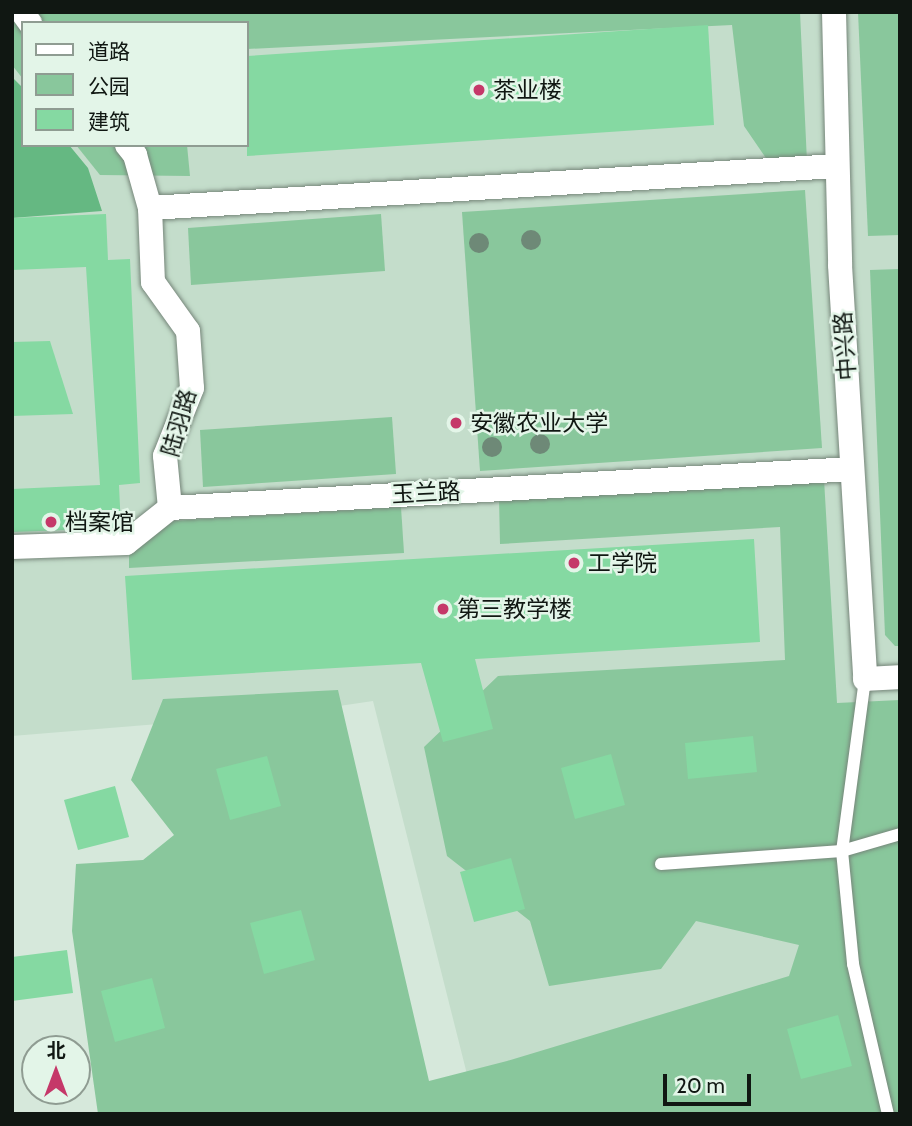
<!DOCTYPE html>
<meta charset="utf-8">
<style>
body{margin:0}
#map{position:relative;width:912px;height:1126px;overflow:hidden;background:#d6e8db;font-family:Cabin,"Noto Sans SC",sans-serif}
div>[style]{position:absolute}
.built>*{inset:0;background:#c4ddcb}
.green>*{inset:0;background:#89c79c}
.water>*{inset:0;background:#65b882}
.building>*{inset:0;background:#85d9a2}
.roads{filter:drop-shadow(0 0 2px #76867a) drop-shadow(0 0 2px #76867a)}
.lane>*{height:12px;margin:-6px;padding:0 6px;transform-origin:6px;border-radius:6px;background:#fff}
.street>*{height:24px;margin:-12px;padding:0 12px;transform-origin:12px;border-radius:12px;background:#fff}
.trees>*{width:20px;height:20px;margin:-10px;border-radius:50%;background:#6e8977}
.dots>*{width:19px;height:19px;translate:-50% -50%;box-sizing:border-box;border:4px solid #e3f5e8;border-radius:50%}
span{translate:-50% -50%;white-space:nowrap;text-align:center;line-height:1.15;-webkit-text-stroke:5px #e3f5e8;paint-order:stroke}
.poi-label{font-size:23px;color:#101712}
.left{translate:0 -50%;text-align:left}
.street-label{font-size:23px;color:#101712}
.frame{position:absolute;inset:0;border:14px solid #101712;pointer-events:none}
.legend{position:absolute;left:21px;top:21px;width:228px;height:126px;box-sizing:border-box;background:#e3f5e8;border:2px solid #8f9c92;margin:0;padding:9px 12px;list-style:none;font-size:21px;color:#101712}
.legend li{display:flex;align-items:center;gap:14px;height:35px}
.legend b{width:35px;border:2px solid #8f9c92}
.north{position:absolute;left:21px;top:1035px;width:70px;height:70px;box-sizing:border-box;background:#e3f5e8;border:2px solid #8f9c92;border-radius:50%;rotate:0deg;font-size:19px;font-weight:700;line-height:28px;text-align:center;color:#101712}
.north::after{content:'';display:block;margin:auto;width:24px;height:32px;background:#c53869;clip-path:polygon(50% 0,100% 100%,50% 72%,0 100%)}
.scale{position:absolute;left:663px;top:1074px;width:88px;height:32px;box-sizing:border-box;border:4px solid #101712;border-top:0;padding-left:9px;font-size:21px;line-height:24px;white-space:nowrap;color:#101712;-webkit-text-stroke:5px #e3f5e8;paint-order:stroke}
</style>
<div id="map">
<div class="built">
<i style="clip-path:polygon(evenodd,12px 12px,900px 12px,900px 1114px,477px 1114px,373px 701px,292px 713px,12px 736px,12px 12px,23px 23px,247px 23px,247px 145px,23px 145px,23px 23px)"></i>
</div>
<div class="green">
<i style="clip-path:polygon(12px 12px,800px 12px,807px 162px,770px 164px,744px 126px,732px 25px,247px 49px,247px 23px,23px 23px,23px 79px,12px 65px)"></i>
<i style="clip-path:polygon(858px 12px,900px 12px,900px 235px,868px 236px)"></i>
<i style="clip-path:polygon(76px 145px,187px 145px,190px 176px,100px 175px)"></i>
<i style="clip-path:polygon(805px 190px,822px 448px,480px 471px,462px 212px)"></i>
<i style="clip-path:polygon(381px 214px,385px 271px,191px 285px,188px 228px)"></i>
<i style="clip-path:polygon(900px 269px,900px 646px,895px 646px,885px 635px,870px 270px)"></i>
<i style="clip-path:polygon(392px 417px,396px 474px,203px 487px,200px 430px)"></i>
<i style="clip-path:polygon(824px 479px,837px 703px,900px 700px,900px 1114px,98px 1114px,72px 931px,76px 864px,143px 860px,174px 835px,131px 780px,163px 699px,338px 690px,429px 1081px,507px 1061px,789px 976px,799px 945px,696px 921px,661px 969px,549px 986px,530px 921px,447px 856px,424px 747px,498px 676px,785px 660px,780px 527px,500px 544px,499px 498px)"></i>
<i style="clip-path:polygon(401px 507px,404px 553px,129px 568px,129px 550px,171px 521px)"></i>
</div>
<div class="water">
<i style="clip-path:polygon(12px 77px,23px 88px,23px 145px,69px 145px,88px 168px,102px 211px,12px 218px)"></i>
</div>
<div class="building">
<i style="clip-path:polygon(708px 25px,714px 125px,247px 156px,247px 56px)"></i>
<i style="clip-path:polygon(106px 214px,108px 260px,130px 259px,140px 483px,119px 485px,121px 528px,12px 532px,12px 489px,100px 485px,86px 267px,12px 270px,12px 218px)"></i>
<i style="clip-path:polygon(50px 341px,73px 414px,12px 416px,12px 342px)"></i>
<i style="clip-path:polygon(754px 539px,760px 642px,475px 659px,493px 729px,443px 742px,421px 663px,132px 680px,125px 576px)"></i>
<i style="clip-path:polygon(753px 736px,757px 772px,688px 779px,685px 743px)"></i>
<i style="clip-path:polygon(611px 754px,625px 805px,575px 819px,561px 768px)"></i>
<i style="clip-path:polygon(267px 756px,281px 806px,230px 820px,216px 769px)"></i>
<i style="clip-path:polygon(115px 786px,129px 837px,78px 850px,64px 800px)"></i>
<i style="clip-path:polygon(511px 858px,525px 909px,474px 922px,460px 872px)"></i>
<i style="clip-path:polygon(301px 910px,315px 960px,264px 974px,250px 923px)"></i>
<i style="clip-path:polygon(67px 950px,73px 993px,12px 1001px,12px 957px)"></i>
<i style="clip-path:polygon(152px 978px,165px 1028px,115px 1042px,101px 991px)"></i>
<i style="clip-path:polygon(838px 1015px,852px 1066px,801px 1079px,787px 1029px)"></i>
</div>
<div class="roads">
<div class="lane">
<i style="left:865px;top:679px;width:174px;rotate:97.6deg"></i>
<i style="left:842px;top:851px;width:114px;rotate:84.4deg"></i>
<i style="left:853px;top:964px;width:154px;rotate:76.9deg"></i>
<i style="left:661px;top:864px;width:181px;rotate:-4.1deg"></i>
<i style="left:842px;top:851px;width:60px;rotate:-16.3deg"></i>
</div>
<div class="street">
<i style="left:22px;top:12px;width:14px;rotate:54deg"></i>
<i style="left:834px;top:12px;width:253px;rotate:88.6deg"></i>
<i style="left:840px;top:265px;width:415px;rotate:86.5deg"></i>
<i style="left:865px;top:679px;width:35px;rotate:-3deg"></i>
<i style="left:127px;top:145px;width:13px;rotate:51deg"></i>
<i style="left:135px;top:155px;width:55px;rotate:74.2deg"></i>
<i style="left:150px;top:208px;width:74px;rotate:87.7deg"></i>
<i style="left:153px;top:282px;width:60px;rotate:54.5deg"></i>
<i style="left:188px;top:331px;width:57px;rotate:86deg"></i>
<i style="left:192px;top:388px;width:73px;rotate:111.7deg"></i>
<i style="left:165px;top:456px;width:52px;rotate:84.5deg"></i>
<i style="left:150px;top:208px;width:688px;rotate:-3.5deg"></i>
<i style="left:12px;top:547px;width:114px;rotate:-2deg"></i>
<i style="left:126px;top:543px;width:56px;rotate:-38.5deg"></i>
<i style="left:170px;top:508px;width:683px;rotate:-3.27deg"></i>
</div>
</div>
<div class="trees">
<i style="left:531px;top:240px"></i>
<i style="left:479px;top:243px"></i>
<i style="left:540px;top:444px"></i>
<i style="left:492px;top:447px"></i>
</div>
<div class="dots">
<i style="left:479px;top:90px;background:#c53869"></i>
<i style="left:456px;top:423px;background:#c53869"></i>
<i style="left:51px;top:522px;background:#c53869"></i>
<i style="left:574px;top:563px;background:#c53869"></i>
<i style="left:443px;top:609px;background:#c53869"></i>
</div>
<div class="poi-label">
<span class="left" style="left:493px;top:90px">茶业楼</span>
<span class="left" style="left:470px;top:423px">安徽农业大学</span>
<span class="left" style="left:65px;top:522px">档案馆</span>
<span class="left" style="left:588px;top:563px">工学院</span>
<span class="left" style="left:457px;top:609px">第三教学楼</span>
</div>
<div class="street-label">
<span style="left:845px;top:346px;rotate:-94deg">中兴路</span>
<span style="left:179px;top:423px;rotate:-74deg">陆羽路</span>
<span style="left:426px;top:493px;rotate:-3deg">玉兰路</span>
</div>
<div class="frame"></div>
<ul class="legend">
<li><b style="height:9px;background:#fff"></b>道路</li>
<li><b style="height:19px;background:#89c79c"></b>公园</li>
<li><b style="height:19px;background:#85d9a2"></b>建筑</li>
</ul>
<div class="north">北</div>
<div class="scale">20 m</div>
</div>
